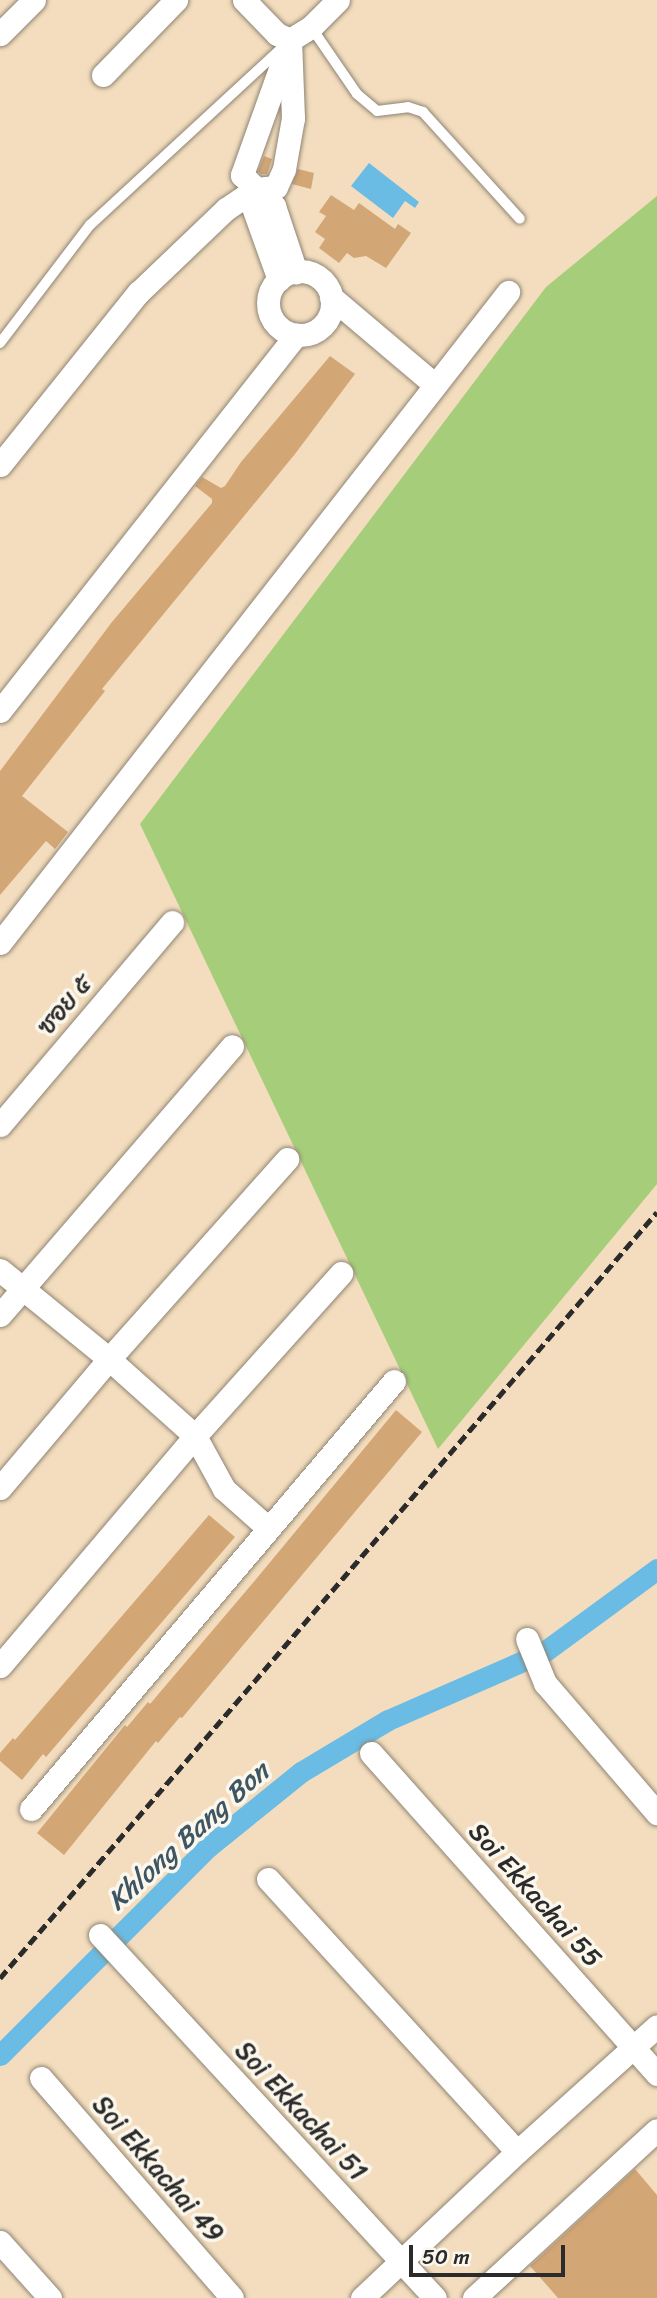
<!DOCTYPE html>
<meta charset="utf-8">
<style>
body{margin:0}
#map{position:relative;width:657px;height:2298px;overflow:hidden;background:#f3ddbe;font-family:Sriracha,"Playpen Sans Thai",sans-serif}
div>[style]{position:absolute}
.green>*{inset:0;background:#a6ce7a}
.water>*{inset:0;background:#6abce5}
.canal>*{height:21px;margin:-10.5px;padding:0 10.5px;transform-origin:10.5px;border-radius:10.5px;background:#6abce5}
.building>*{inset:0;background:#d3a675}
.roads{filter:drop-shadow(0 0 2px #8f8474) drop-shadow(0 0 2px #8f8474)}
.lane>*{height:10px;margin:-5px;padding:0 5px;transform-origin:5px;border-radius:5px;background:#fff}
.street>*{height:23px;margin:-11.5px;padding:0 11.5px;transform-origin:11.5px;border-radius:11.5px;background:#fff}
.street>.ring{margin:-11.5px;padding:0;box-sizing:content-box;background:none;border:23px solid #fff;border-radius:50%}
.rail>*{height:5px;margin-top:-2.5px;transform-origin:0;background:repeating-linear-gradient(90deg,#2b2b2b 0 10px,transparent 0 15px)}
span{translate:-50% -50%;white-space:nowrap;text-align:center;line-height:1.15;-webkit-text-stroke:7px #fbf7ec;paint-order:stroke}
.street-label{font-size:26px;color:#2b2b2b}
.water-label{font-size:28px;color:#3e5663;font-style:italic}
.scale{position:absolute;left:409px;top:2245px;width:156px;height:32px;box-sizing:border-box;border:4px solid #2b2b2b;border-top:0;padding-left:9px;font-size:21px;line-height:24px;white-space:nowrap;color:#2b2b2b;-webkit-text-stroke:5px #fbf7ec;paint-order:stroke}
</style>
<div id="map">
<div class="green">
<i style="clip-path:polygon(657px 196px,657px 1184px,438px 1449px,140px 824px,546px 287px)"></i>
</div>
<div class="water">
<i style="clip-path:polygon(369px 163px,419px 202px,415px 208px,405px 201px,393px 218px,351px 186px)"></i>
</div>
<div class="canal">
<i style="left:0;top:2055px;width:294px;rotate:-45deg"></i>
<i style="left:208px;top:1847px;width:119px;rotate:-38.9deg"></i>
<i style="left:301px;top:1772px;width:101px;rotate:-30.9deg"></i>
<i style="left:388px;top:1720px;width:170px;rotate:-23.6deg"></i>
<i style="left:544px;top:1652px;width:140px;rotate:-36.3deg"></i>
</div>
<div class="building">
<i style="clip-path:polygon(264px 156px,272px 159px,267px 174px,261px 174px,258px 171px)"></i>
<i style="clip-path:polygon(298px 169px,314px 173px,311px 189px,292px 184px)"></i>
<i style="clip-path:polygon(331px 195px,354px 210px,359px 203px,395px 229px,398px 224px,411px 233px,386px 268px,366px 256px,354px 258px,347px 253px,339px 263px,319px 248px,325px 239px,315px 232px,326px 216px,319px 212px)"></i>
<i style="clip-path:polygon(330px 356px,355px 374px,295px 454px,102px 689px,105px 691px,22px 796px,68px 832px,55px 849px,46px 841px,0 895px,0 771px,112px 622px,212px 503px,212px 499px,195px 486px,202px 477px,221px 488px,225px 486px,241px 462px)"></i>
<i style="clip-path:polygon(396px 1410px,422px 1432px,182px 1718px,180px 1717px,158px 1743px,156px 1741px,64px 1855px,37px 1833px,125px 1725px,127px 1727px,148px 1702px,150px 1704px,257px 1578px)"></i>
<i style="clip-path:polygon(209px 1515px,235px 1537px,46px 1757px,43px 1754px,22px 1780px,0 1761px,0 1753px,13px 1738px,15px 1740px)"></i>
<i style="clip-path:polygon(635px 2169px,657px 2195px,657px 2298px,558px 2298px,530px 2266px)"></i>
</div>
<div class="roads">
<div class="lane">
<i style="left:311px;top:27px;width:81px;rotate:55.5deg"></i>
<i style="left:357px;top:94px;width:26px;rotate:40deg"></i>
<i style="left:377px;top:111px;width:31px;rotate:-7deg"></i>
<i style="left:408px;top:107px;width:16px;rotate:18deg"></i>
<i style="left:423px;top:112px;width:144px;rotate:47.8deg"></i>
<i style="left:0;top:343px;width:148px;rotate:-52.7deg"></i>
<i style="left:90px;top:225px;width:260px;rotate:-42.7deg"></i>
</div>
<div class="street">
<i style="left:244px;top:0;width:47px;rotate:45.9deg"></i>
<i style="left:277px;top:34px;width:14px;rotate:25deg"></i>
<i style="left:0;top:34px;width:48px;rotate:-45deg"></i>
<i style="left:290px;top:40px;width:25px;rotate:-32deg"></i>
<i style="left:311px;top:27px;width:38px;rotate:-45deg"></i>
<i style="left:287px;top:49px;width:134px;rotate:109.7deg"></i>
<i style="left:242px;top:175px;width:45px;rotate:44.1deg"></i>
<i style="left:274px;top:206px;width:70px;rotate:71.6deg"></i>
<i style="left:103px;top:75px;width:105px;rotate:-45.8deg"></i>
<i style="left:256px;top:189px;width:21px;rotate:95deg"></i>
<i style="left:254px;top:210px;width:74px;rotate:70.3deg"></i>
<i class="ring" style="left:268px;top:271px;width:41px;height:41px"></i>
<i style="left:331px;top:297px;width:136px;rotate:40.2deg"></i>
<i style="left:0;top:465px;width:221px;rotate:-51.3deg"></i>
<i style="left:138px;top:293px;width:122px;rotate:-43.7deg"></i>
<i style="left:226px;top:209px;width:36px;rotate:-34deg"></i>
<i style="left:256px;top:189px;width:20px;rotate:-6deg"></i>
<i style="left:276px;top:187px;width:20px;rotate:-66deg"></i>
<i style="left:284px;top:169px;width:52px;rotate:-80deg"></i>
<i style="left:293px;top:118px;width:78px;rotate:-92.2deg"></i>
<i style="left:0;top:711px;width:479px;rotate:-51.8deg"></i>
<i style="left:0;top:943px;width:826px;rotate:-52.03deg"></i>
<i style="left:0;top:1125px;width:266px;rotate:-49.7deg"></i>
<i style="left:0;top:1270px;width:141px;rotate:39.2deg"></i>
<i style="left:109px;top:1359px;width:115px;rotate:41.8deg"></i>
<i style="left:195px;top:1436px;width:60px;rotate:61.3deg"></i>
<i style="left:224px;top:1489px;width:59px;rotate:41.6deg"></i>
<i style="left:0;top:1315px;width:355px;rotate:-49.2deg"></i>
<i style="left:0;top:1488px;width:169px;rotate:-49.8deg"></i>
<i style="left:109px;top:1359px;width:268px;rotate:-48.3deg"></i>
<i style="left:527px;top:1639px;width:48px;rotate:67.8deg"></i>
<i style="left:545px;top:1683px;width:172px;rotate:49.3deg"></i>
<i style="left:0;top:1666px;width:302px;rotate:-49.7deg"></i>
<i style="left:195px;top:1436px;width:219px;rotate:-48.1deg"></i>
<i style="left:371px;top:1753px;width:430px;rotate:48.3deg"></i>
<i style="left:31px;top:1809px;width:561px;rotate:-49.7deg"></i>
<i style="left:268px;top:1879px;width:369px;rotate:47.6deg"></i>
<i style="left:100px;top:1935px;width:494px;rotate:47.3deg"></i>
<i style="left:41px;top:2078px;width:291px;rotate:49deg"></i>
<i style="left:0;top:2242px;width:75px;rotate:48.2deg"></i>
<i style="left:362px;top:2298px;width:213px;rotate:-43.3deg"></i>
<i style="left:517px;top:2152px;width:188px;rotate:-42deg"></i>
<i style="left:474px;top:2298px;width:248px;rotate:-42.6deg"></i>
</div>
</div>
<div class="rail">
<i style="left:0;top:1978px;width:1009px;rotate:-49.38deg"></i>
</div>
<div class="street-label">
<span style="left:65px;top:1005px;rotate:-50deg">ซอย ๕</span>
<span style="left:535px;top:1895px;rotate:48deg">Soi Ekkachai 55</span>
<span style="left:301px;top:2111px;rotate:47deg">Soi Ekkachai 51</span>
<span style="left:158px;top:2169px;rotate:49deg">Soi Ekkachai 49</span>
</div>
<div class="water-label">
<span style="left:188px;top:1836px;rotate:-42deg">Khlong Bang Bon</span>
</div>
<div class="scale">50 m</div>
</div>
